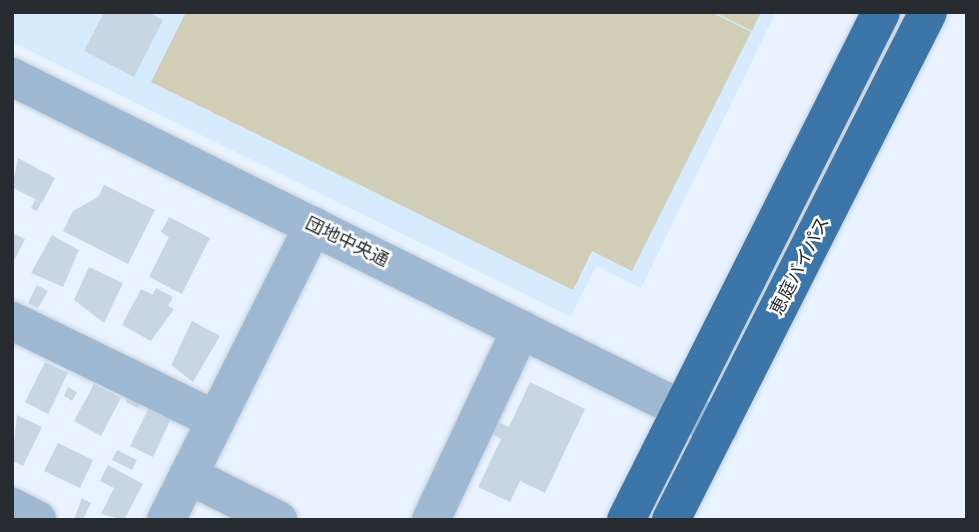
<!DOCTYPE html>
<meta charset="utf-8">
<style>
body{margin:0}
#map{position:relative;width:979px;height:532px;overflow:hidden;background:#e8f3ff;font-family:Roboto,"Noto Sans JP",sans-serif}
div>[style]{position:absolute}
.built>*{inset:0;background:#d7ebff}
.green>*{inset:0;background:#d0ceb6}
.building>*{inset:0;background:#c8d6e3}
.roads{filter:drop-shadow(0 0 2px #c5cfda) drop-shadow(0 0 2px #c5cfda)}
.minor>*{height:38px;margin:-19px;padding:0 19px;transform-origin:19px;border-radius:19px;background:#a0b9d2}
.highway>*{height:38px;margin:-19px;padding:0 19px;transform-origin:19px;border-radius:19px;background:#3c76a9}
span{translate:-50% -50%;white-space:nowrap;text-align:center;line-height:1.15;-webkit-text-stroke:5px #fff;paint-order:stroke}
.street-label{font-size:18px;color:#262b30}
.frame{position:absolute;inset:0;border:14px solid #262b30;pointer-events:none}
</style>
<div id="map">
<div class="built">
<i style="clip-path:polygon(12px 12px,776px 12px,641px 288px,596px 266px,571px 317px,12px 42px)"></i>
</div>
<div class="green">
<i style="clip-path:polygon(186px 12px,711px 12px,751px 32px,632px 271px,592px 251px,573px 290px,151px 82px)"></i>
<i style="clip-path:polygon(714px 12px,761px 12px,752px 31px)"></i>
</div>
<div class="building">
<i style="clip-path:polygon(104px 12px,148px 12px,163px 20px,134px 77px,84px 51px)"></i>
<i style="clip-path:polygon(18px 158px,55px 178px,42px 203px,12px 187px)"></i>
<i style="clip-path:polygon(104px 185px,155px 210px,128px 264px,63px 231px,73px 211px,98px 197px)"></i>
<i style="clip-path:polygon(35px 200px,41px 203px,37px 211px,31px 208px)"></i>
<i style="clip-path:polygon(169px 217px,210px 238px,182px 294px,149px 277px,169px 237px,161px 232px)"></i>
<i style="clip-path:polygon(12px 233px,25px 239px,12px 265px)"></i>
<i style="clip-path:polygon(52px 235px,79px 250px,63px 287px,31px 273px)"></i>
<i style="clip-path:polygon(89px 267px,123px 283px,104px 323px,74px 300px)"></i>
<i style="clip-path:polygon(37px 285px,48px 291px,38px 308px,28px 303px)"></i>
<i style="clip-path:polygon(156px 288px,173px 297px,168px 306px,174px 309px,151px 341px,122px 325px,141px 289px,153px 295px)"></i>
<i style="clip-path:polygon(192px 321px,220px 336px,193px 382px,171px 365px)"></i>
<i style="clip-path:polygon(45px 362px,68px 373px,48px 414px,25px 402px)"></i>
<i style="clip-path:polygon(530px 382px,585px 409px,545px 493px,520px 481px,510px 502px,478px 487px,501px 439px,490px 433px,496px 421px,509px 427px)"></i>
<i style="clip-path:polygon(94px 384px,121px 398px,101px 436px,74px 421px)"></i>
<i style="clip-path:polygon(68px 387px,77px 392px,72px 401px,64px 396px)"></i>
<i style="clip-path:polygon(131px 392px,143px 398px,138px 408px,126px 402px)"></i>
<i style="clip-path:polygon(150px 406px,172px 417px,153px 457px,130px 446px)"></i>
<i style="clip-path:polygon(17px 415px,42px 427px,23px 466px,12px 461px)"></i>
<i style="clip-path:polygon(58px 443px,93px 460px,80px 488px,44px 471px)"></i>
<i style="clip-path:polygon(117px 450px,137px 460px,132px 470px,112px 460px)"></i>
<i style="clip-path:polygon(108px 465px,143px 484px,124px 520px,101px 514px,114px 488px,100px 481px)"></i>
<i style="clip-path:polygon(82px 498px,91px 503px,83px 520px,74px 520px)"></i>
</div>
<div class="roads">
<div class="minor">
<i style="left:12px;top:77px;width:789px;rotate:26.4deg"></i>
<i style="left:12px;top:321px;width:227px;rotate:25.9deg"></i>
<i style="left:188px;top:475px;width:101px;rotate:26.6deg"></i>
<i style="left:12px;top:507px;width:28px;rotate:27deg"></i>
<i style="left:166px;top:520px;width:329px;rotate:-63.4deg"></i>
<i style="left:431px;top:520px;width:211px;rotate:-64.8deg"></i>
</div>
<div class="highway">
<i style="left:626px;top:520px;width:568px;rotate:-63.34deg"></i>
<i style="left:671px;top:520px;width:569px;rotate:-63.16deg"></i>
</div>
</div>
<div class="street-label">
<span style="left:347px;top:242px;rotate:26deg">団地中央通</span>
<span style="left:800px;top:266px;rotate:-63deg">恵庭バイパス</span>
</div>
<div class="frame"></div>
</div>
